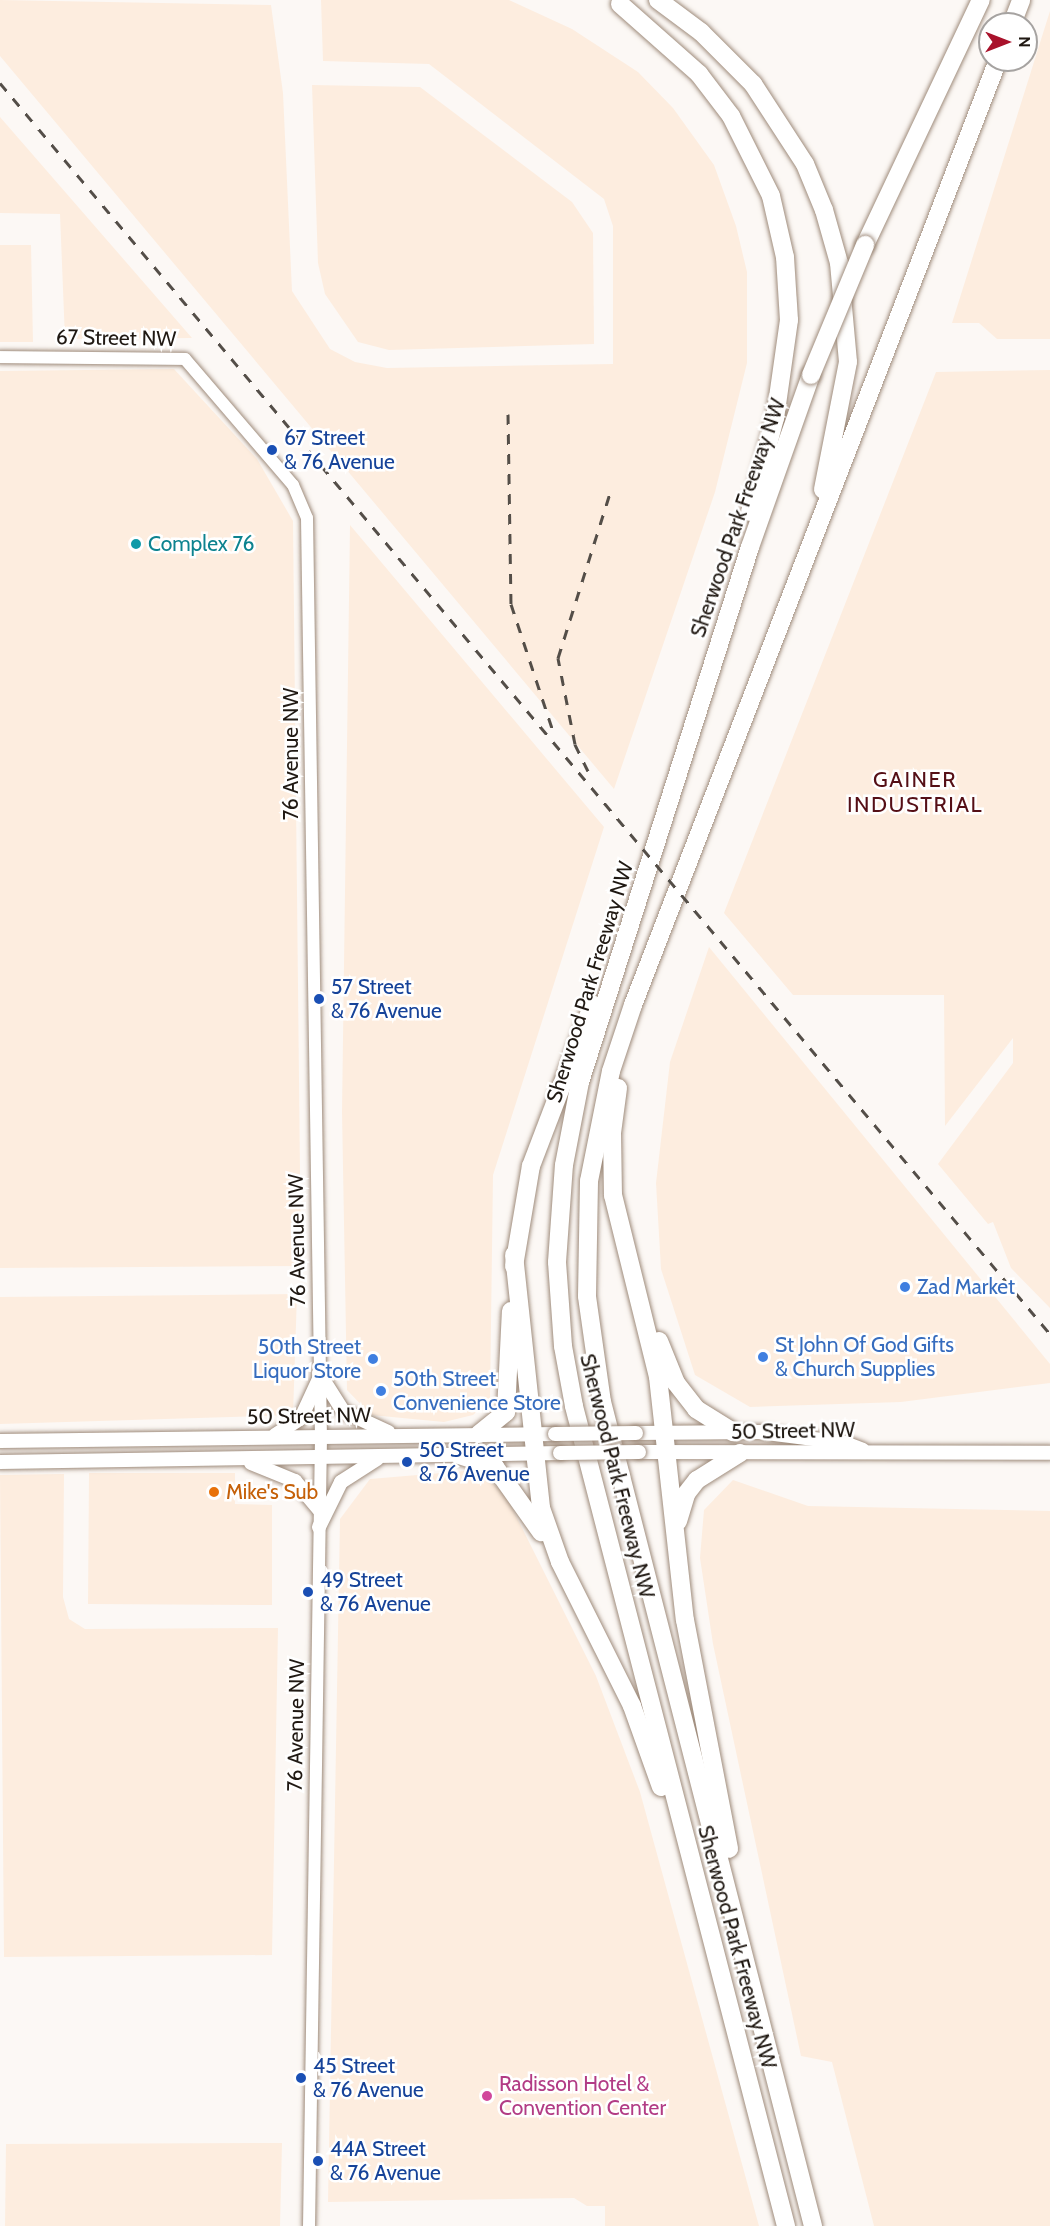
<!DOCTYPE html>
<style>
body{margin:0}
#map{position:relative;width:1050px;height:2226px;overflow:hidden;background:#fcf8f5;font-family:Cabin,sans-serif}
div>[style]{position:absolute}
.built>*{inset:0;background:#fdeddf}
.roads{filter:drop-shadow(0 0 2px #9f8c7c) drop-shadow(0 0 2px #9f8c7c)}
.tertiary>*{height:12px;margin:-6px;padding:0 6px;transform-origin:6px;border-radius:6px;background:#fff}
.secondary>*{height:14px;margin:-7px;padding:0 7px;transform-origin:7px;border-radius:7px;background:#fff}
.motorway>*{height:18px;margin:-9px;padding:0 9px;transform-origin:9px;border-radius:9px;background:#fff}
.rail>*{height:3px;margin-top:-1.5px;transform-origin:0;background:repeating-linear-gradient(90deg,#544e48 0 10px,transparent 0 20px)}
.bridges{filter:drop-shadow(0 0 2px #9f8c7c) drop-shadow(0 0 2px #9f8c7c)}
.secondary-bridge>*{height:14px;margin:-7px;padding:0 7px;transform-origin:7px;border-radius:7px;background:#fff}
.motorway-bridge>*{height:18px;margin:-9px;padding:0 9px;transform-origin:9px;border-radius:9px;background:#fff}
.dots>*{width:16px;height:16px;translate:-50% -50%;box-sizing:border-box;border:3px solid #fff;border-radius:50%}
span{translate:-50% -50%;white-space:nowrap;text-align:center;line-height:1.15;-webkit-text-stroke:5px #fff;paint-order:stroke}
.street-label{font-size:21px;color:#201913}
.transit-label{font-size:21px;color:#164399}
.left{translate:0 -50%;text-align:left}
.culture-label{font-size:21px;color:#0d838f}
.shop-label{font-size:21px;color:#366cbe}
.right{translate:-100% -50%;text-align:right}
.food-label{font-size:21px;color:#c56008}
.hotel-label{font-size:21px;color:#b23c85}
.neighbourhood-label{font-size:22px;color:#550f16;letter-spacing:1.5px}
.north{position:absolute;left:978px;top:12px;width:60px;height:60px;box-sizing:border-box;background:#fff;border:2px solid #a6a3a1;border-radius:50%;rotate:90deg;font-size:16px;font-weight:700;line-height:24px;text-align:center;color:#201913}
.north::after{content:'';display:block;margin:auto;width:21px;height:27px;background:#a9122b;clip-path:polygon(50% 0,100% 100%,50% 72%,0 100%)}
</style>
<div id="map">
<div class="built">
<i style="clip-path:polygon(0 0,271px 5px,283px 93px,292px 291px,330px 349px,355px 362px,387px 368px,613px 364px,613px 226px,604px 199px,429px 64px,323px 61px,321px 0,509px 0,572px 29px,638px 72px,673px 108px,714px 165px,736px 226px,747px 272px,747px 363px,715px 492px,614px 789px,0 56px)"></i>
<i style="clip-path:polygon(1050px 11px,1050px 339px,997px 339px,979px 323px,952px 323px)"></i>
<i style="clip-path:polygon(312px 85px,420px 87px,572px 202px,593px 233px,594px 344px,389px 350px,358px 342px,325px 294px,318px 263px)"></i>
<i style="clip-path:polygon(0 117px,192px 338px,65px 339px,60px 214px,0 213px)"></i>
<i style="clip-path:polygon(0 245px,31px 245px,33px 342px,0 342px)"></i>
<i style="clip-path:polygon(174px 369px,257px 459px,293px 521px,301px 1266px,0 1268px,0 371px)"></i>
<i style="clip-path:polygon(1050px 370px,1050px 1308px,1011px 1268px,993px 1222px,988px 1224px,938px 1164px,1013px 1063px,1013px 1038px,945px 1126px,944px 995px,793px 995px,724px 913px,936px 372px)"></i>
<i style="clip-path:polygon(350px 525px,604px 827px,493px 1175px,490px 1400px,473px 1415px,444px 1422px,371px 1415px,347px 1390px,342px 1112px)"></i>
<i style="clip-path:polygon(709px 947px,1050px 1364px,1050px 1383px,901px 1402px,750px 1407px,695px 1375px,661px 1269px,656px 1183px,670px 1062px)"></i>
<i style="clip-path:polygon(297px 1294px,293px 1415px,0 1424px,0 1297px)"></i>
<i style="clip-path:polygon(477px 1470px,505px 1494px,596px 1676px,640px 1792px,759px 2226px,605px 2226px,605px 2206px,587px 2206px,574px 2198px,328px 2202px,340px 1519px,370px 1479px)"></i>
<i style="clip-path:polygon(89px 1473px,235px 1473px,235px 1504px,272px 1505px,272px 1605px,88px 1604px)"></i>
<i style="clip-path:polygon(64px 1474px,63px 1597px,69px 1619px,85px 1629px,278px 1628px,272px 1955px,4px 1957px,0 1475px)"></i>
<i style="clip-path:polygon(733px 1480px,808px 1506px,1050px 1511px,1050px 2226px,874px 2226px,832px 2062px,801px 2056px,713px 1644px,700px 1558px,704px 1510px)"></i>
<i style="clip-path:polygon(282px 2143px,280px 2226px,5px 2226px,6px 2144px)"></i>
</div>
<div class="roads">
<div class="tertiary">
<i style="left:0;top:357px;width:185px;rotate:0.6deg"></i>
<i style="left:185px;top:359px;width:166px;rotate:49.4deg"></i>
<i style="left:293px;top:485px;width:36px;rotate:67deg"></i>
<i style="left:307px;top:518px;width:919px;rotate:89.13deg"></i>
<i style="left:321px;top:1437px;width:789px;rotate:90.87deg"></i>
</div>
<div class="secondary">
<i style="left:319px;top:1373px;width:45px;rotate:57.7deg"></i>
<i style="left:343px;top:1411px;width:50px;rotate:25deg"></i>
<i style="left:636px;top:1433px;width:123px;rotate:-0.5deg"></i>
<i style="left:759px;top:1432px;width:87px;rotate:7.3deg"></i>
<i style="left:845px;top:1443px;width:19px;rotate:21deg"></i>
<i style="left:275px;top:1435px;width:31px;rotate:-33deg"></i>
<i style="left:301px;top:1418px;width:43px;rotate:-65.2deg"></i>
<i style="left:0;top:1441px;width:555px;rotate:-0.72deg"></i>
<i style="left:639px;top:1452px;width:411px;rotate:0.1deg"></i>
<i style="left:0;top:1462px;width:560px;rotate:-0.92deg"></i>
<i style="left:251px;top:1463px;width:48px;rotate:22.2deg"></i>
<i style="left:295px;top:1481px;width:38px;rotate:50deg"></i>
<i style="left:319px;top:1527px;width:50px;rotate:-63.9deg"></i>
<i style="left:341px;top:1482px;width:43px;rotate:-32.6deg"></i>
</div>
<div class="motorway">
<i style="left:658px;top:0;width:54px;rotate:36.7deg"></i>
<i style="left:701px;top:32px;width:74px;rotate:45deg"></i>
<i style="left:753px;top:84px;width:95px;rotate:57deg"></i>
<i style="left:805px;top:164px;width:50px;rotate:67.6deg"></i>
<i style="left:824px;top:210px;width:55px;rotate:74.2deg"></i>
<i style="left:839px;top:263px;width:99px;rotate:84.8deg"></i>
<i style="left:848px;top:362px;width:130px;rotate:101.1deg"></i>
<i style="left:620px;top:4px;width:106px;rotate:41.5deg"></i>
<i style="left:699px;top:74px;width:53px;rotate:52.7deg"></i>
<i style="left:731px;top:116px;width:89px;rotate:63.4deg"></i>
<i style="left:771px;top:196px;width:63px;rotate:77.1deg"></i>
<i style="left:785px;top:257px;width:63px;rotate:86.4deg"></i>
<i style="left:789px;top:320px;width:99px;rotate:98.1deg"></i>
<i style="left:775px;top:418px;width:97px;rotate:104.9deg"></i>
<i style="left:1012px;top:24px;width:26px;rotate:-69deg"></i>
<i style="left:865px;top:245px;width:271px;rotate:-64.7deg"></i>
<i style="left:618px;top:1088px;width:45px;rotate:97.6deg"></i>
<i style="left:612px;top:1133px;width:62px;rotate:89.1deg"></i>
<i style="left:613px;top:1195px;width:187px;rotate:76.1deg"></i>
<i style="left:658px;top:1377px;width:244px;rotate:83.7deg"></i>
<i style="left:685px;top:1620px;width:233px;rotate:79.1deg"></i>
<i style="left:514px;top:1255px;width:254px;rotate:83.9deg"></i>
<i style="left:541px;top:1508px;width:57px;rotate:70.6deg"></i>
<i style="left:560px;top:1562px;width:161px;rotate:63.4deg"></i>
<i style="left:632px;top:1706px;width:86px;rotate:70.3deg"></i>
<i style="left:514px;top:1266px;width:101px;rotate:-80.4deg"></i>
<i style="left:531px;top:1166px;width:173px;rotate:-69.1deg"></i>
<i style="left:659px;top:1341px;width:45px;rotate:68deg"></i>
<i style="left:676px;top:1383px;width:33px;rotate:52deg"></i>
<i style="left:696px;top:1409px;width:44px;rotate:31.9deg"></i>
<i style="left:479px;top:1434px;width:35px;rotate:-39deg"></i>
<i style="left:506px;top:1412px;width:101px;rotate:-87.2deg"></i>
<i style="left:459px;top:1455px;width:38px;rotate:18deg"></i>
<i style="left:495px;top:1467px;width:80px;rotate:54.7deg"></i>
<i style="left:678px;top:1521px;width:28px;rotate:-73deg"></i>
<i style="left:686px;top:1494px;width:18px;rotate:-52deg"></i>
<i style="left:697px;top:1480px;width:51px;rotate:-32.1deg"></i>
<i style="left:786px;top:2226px;width:847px;rotate:-104.5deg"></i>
<i style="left:574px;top:1406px;width:61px;rotate:-100.4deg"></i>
<i style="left:563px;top:1346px;width:84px;rotate:-94.1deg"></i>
<i style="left:557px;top:1262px;width:97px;rotate:-85.9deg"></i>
<i style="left:564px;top:1165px;width:85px;rotate:-79.1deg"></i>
<i style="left:580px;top:1082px;width:561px;rotate:-72.37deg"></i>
<i style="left:750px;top:547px;width:182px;rotate:-70.5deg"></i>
<i style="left:813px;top:2226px;width:851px;rotate:-104.36deg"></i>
<i style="left:602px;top:1402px;width:107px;rotate:-98.1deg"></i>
<i style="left:587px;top:1296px;width:115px;rotate:-89deg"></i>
<i style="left:589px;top:1181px;width:112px;rotate:-78.7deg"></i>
<i style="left:611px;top:1071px;width:70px;rotate:-71.6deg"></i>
<i style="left:633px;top:1005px;width:1013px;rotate:-68.88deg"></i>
</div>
</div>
<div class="rail">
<i style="left:0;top:83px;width:1633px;rotate:49.99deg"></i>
<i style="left:508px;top:414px;width:190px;rotate:89.1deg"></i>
<i style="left:511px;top:604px;width:134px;rotate:71.7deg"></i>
<i style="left:588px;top:771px;width:30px;rotate:-116deg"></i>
<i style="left:575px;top:744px;width:88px;rotate:-101.2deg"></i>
<i style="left:558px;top:658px;width:173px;rotate:-72.5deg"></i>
</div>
<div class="bridges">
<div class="secondary-bridge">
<i style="left:555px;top:1434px;width:81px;rotate:-0.7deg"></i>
<i style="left:560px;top:1453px;width:79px;rotate:-0.7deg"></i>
</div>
<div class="motorway-bridge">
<i style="left:811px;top:375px;width:141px;rotate:-67.4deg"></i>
</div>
</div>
<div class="dots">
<i style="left:272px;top:450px;background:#1a4fb4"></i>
<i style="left:136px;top:544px;background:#0f9aa8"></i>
<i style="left:319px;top:999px;background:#1a4fb4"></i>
<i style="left:905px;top:1287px;background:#3f7fe0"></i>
<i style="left:763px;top:1357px;background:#3f7fe0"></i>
<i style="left:373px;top:1359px;background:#3f7fe0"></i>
<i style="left:381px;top:1391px;background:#3f7fe0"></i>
<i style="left:407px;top:1462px;background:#1a4fb4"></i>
<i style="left:214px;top:1492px;background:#e8710a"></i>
<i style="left:308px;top:1592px;background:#1a4fb4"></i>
<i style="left:301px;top:2078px;background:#1a4fb4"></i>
<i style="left:487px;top:2096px;background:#d1479c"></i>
<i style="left:318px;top:2161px;background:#1a4fb4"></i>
</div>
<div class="street-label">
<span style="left:116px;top:338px;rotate:1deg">67 Street NW</span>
<span style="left:738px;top:518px;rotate:-71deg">Sherwood Park Freeway NW</span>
<span style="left:291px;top:754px;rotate:-90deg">76 Avenue NW</span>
<span style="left:590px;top:982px;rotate:-73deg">Sherwood Park Freeway NW</span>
<span style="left:297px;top:1240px;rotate:-91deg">76 Avenue NW</span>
<span style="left:309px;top:1416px;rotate:-1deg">50 Street NW</span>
<span style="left:793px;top:1431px;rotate:-1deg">50 Street NW</span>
<span style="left:617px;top:1476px;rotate:76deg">Sherwood Park Freeway NW</span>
<span style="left:296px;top:1725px;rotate:-89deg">76 Avenue NW</span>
<span style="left:737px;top:1947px;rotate:75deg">Sherwood Park Freeway NW</span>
</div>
<div class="transit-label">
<span class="left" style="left:284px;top:450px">67 Street<br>&amp; 76 Avenue</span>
<span class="left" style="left:331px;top:999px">57 Street<br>&amp; 76 Avenue</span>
<span class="left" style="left:419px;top:1462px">50 Street<br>&amp; 76 Avenue</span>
<span class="left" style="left:320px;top:1592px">49 Street<br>&amp; 76 Avenue</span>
<span class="left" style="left:313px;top:2078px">45 Street<br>&amp; 76 Avenue</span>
<span class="left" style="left:330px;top:2161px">44A Street<br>&amp; 76 Avenue</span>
</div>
<div class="culture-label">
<span class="left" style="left:148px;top:544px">Complex 76</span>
</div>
<div class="shop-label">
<span class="left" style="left:917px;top:1287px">Zad Market</span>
<span class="left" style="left:775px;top:1357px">St John Of God Gifts<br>&amp; Church Supplies</span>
<span class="right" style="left:361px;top:1359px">50th Street<br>Liquor Store</span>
<span class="left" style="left:393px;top:1391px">50th Street<br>Convenience Store</span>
</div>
<div class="food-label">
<span class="left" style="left:226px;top:1492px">Mike's Sub</span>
</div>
<div class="hotel-label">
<span class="left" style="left:499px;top:2096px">Radisson Hotel &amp;<br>Convention Center</span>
</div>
<div class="neighbourhood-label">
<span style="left:915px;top:792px">GAINER<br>INDUSTRIAL</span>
</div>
<div class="north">N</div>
</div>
